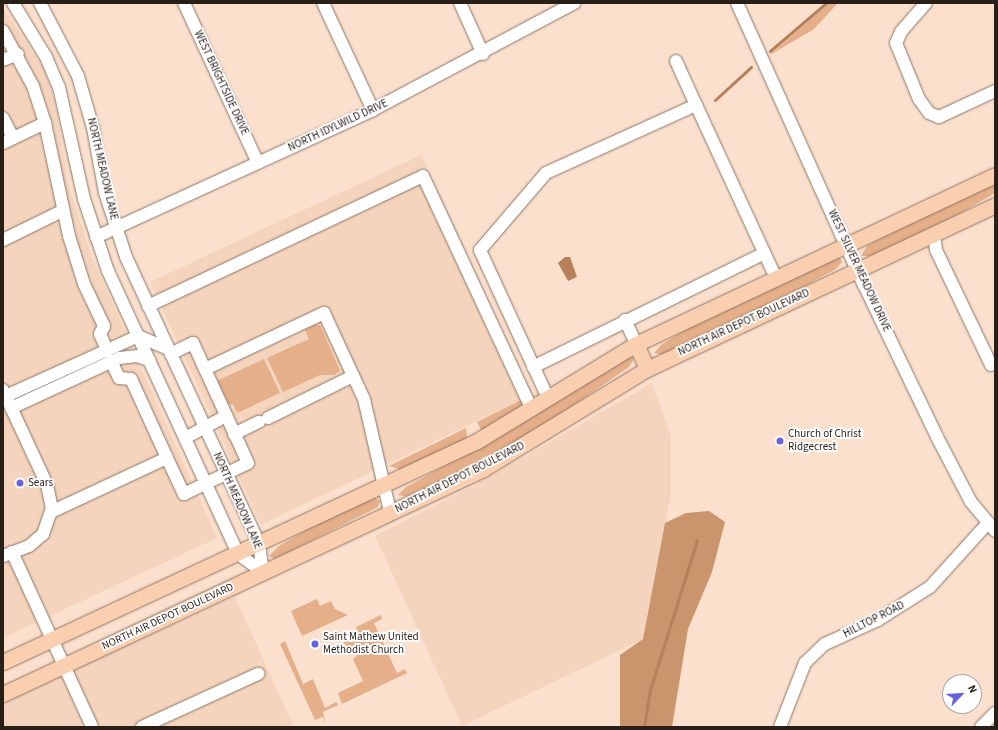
<!DOCTYPE html>
<style>
body{margin:0}
#map{position:relative;width:998px;height:730px;overflow:hidden;background:#fbe0ce;font-family:"Source Sans 3",sans-serif}
div>[style]{position:absolute}
.built>*{inset:0;background:#f5d4bd}
.green>*{inset:0;background:#e5af89}
.forest>*{inset:0;background:#ca946d}
.water>*{inset:0;background:#b5805a}
.stream>*{height:3px;margin:-1.5px;padding:0 1.5px;transform-origin:1.5px;border-radius:1.5px;background:#b5805a}
.roads{filter:drop-shadow(0 0 1px #8d7565) drop-shadow(0 0 1px #8d7565)}
.minor>*{height:12px;margin:-6px;padding:0 6px;transform-origin:6px;border-radius:6px;background:#fff}
.major>*{height:15px;margin:-7.5px;padding:0 7.5px;transform-origin:7.5px;border-radius:7.5px;background:#facfb0}
.dots>*{width:11px;height:11px;translate:-50% -50%;box-sizing:border-box;border:2px solid #fff;border-radius:50%}
span{translate:-50% -50%;white-space:nowrap;text-align:center;line-height:1.15;-webkit-text-stroke:3.5px #fff;paint-order:stroke}
.street-label{font-size:11px;color:#291f19}
.poi-label{font-size:11px;color:#291f19}
.left{translate:0 -50%;text-align:left}
.frame{position:absolute;inset:0;border:4px solid #291f19;pointer-events:none}
.north{position:absolute;left:942px;top:674px;width:40px;height:40px;box-sizing:border-box;background:#fff;border:1px solid #a9a5a3;border-radius:50%;rotate:65deg;font-size:11px;font-weight:700;line-height:16px;text-align:center;color:#291f19}
.north::after{content:'';display:block;margin:auto;width:14px;height:18px;background:#6862dc;clip-path:polygon(50% 0,100% 100%,50% 72%,0 100%)}
</style>
<div id="map">
<div class="built">
<i style="clip-path:polygon(3px 7px,44px 69px,55px 103px,69px 187px,92px 257px,217px 538px,3px 638px)"></i>
<i style="clip-path:polygon(421px 155px,531px 395px,261px 525px,150px 282px)"></i>
<i style="clip-path:polygon(652px 383px,671px 436px,671px 494px,643px 639px,462px 726px,375px 536px,475px 485px)"></i>
<i style="clip-path:polygon(235px 597px,294px 727px,3px 727px,3px 701px)"></i>
</div>
<div class="green">
<i style="clip-path:polygon(829px 3px,838px 3px,814px 29px,770px 55px)"></i>
<i style="clip-path:polygon(995px 183px,995px 193px,957px 215px,871px 256px,861px 256px,867px 246px,908px 223px)"></i>
<i style="clip-path:polygon(840px 258px,842px 262px,836px 269px,781px 299px,663px 355px,654px 353px,662px 344px,697px 323px,829px 259px)"></i>
<i style="clip-path:polygon(315px 325px,320px 325px,340px 371px,334px 375px,320px 375px,283px 392px,267px 358px,309px 339px,305px 330px)"></i>
<i style="clip-path:polygon(629px 356px,634px 359px,629px 367px,513px 447px,409px 497px,398px 495px,406px 487px,508px 431px)"></i>
<i style="clip-path:polygon(264px 359px,280px 393px,237px 413px,233px 404px,229px 405px,217px 381px)"></i>
<i style="clip-path:polygon(521px 400px,525px 409px,481px 430px,477px 422px)"></i>
<i style="clip-path:polygon(466px 428px,467px 439px,403px 470px,389px 466px)"></i>
<i style="clip-path:polygon(374px 497px,380px 501px,378px 507px,275px 559px,269px 556px,279px 546px,313px 526px)"></i>
<i style="clip-path:polygon(317px 599px,320px 606px,331px 601px,335px 609px,348px 615px,302px 636px,291px 611px)"></i>
<i style="clip-path:polygon(381px 615px,382px 619px,374px 623px,397px 673px,405px 669px,407px 673px,342px 704px,338px 693px,363px 681px,353px 659px,357px 656px,343px 642px,359px 634px,356px 627px)"></i>
<i style="clip-path:polygon(285px 641px,303px 684px,313px 679px,325px 708px,336px 702px,338px 705px,323px 712px,326px 724px,323px 717px,315px 720px,280px 644px)"></i>
</div>
<div class="forest">
<i style="clip-path:polygon(709px 511px,725px 522px,712px 572px,688px 629px,672px 727px,620px 727px,620px 655px,643px 639px,665px 523px,686px 513px)"></i>
</div>
<div class="water">
<i style="clip-path:polygon(565px 257px,570px 257px,577px 277px,568px 281px,558px 263px)"></i>
</div>
<div class="stream">
<i style="left:770px;top:51px;width:74px;rotate:-40.6deg"></i>
<i style="left:715px;top:100px;width:49px;rotate:-42.5deg"></i>
<i style="left:644px;top:727px;width:37px;rotate:-81deg"></i>
<i style="left:650px;top:690px;width:157px;rotate:-72.6deg"></i>
</div>
<div class="roads">
<div class="minor">
<i style="left:13px;top:3px;width:63px;rotate:58.6deg"></i>
<i style="left:46px;top:57px;width:33px;rotate:67deg"></i>
<i style="left:59px;top:87px;width:115px;rotate:77.4deg"></i>
<i style="left:84px;top:199px;width:76px;rotate:71.6deg"></i>
<i style="left:108px;top:271px;width:311px;rotate:65.3deg"></i>
<i style="left:238px;top:554px;width:31px;rotate:36deg"></i>
<i style="left:40px;top:3px;width:82px;rotate:62.5deg"></i>
<i style="left:78px;top:76px;width:54px;rotate:73.9deg"></i>
<i style="left:93px;top:128px;width:66px;rotate:79.5deg"></i>
<i style="left:105px;top:193px;width:67px;rotate:71.8deg"></i>
<i style="left:126px;top:257px;width:316px;rotate:65.1deg"></i>
<i style="left:259px;top:544px;width:28px;rotate:82deg"></i>
<i style="left:184px;top:3px;width:176px;rotate:65.2deg"></i>
<i style="left:323px;top:3px;width:118px;rotate:65deg"></i>
<i style="left:460px;top:3px;width:56px;rotate:65.7deg"></i>
<i style="left:737px;top:3px;width:309px;rotate:65.8deg"></i>
<i style="left:864px;top:285px;width:169px;rotate:64.3deg"></i>
<i style="left:937px;top:437px;width:73px;rotate:62.4deg"></i>
<i style="left:971px;top:502px;width:38px;rotate:50deg"></i>
<i style="left:926px;top:3px;width:38px;rotate:131deg"></i>
<i style="left:901px;top:32px;width:12px;rotate:114deg"></i>
<i style="left:896px;top:43px;width:61px;rotate:67.7deg"></i>
<i style="left:919px;top:99px;width:17px;rotate:54deg"></i>
<i style="left:929px;top:113px;width:11px;rotate:22deg"></i>
<i style="left:939px;top:117px;width:62px;rotate:-24.9deg"></i>
<i style="left:3px;top:31px;width:63px;rotate:61.4deg"></i>
<i style="left:33px;top:86px;width:39px;rotate:72deg"></i>
<i style="left:45px;top:123px;width:116px;rotate:78deg"></i>
<i style="left:69px;top:236px;width:50px;rotate:72.6deg"></i>
<i style="left:84px;top:284px;width:47px;rotate:64.5deg"></i>
<i style="left:104px;top:326px;width:9px;rotate:117deg"></i>
<i style="left:100px;top:334px;width:17px;rotate:66deg"></i>
<i style="left:3px;top:60px;width:16px;rotate:-22deg"></i>
<i style="left:676px;top:61px;width:48px;rotate:65.6deg"></i>
<i style="left:3px;top:118px;width:22px;rotate:63deg"></i>
<i style="left:3px;top:143px;width:47px;rotate:-25.5deg"></i>
<i style="left:934px;top:234px;width:16px;rotate:83deg"></i>
<i style="left:936px;top:250px;width:127px;rotate:64.4deg"></i>
<i style="left:991px;top:365px;width:4px;rotate:-27deg"></i>
<i style="left:96px;top:237px;width:305px;rotate:-24.6deg"></i>
<i style="left:373px;top:110px;width:228px;rotate:-28deg"></i>
<i style="left:3px;top:240px;width:66px;rotate:-26.2deg"></i>
<i style="left:148px;top:306px;width:304px;rotate:-25.3deg"></i>
<i style="left:423px;top:176px;width:258px;rotate:65deg"></i>
<i style="left:625px;top:320px;width:26px;rotate:65deg"></i>
<i style="left:533px;top:367px;width:258px;rotate:-26.2deg"></i>
<i style="left:205px;top:369px;width:132px;rotate:-25.2deg"></i>
<i style="left:324px;top:313px;width:95px;rotate:65.1deg"></i>
<i style="left:364px;top:399px;width:116px;rotate:77deg"></i>
<i style="left:3px;top:390px;width:105px;rotate:65.1deg"></i>
<i style="left:47px;top:485px;width:24px;rotate:78deg"></i>
<i style="left:52px;top:508px;width:28px;rotate:109deg"></i>
<i style="left:43px;top:534px;width:18px;rotate:139deg"></i>
<i style="left:29px;top:546px;width:28px;rotate:159deg"></i>
<i style="left:6px;top:396px;width:145px;rotate:-24.4deg"></i>
<i style="left:138px;top:336px;width:33px;rotate:23deg"></i>
<i style="left:548px;top:398px;width:163px;rotate:-114.7deg"></i>
<i style="left:480px;top:250px;width:101px;rotate:-49.4deg"></i>
<i style="left:546px;top:173px;width:165px;rotate:-24.4deg"></i>
<i style="left:696px;top:105px;width:191px;rotate:65.2deg"></i>
<i style="left:11px;top:408px;width:119px;rotate:-24.8deg"></i>
<i style="left:119px;top:358px;width:18px;rotate:-6deg"></i>
<i style="left:137px;top:356px;width:13px;rotate:18deg"></i>
<i style="left:268px;top:418px;width:95px;rotate:-26.3deg"></i>
<i style="left:234px;top:434px;width:28px;rotate:-26deg"></i>
<i style="left:185px;top:438px;width:47px;rotate:-28.2deg"></i>
<i style="left:167px;top:458px;width:40px;rotate:65deg"></i>
<i style="left:184px;top:494px;width:71px;rotate:-25.8deg"></i>
<i style="left:248px;top:463px;width:132px;rotate:-114.6deg"></i>
<i style="left:193px;top:343px;width:25px;rotate:154deg"></i>
<i style="left:51px;top:512px;width:128px;rotate:-25deg"></i>
<i style="left:167px;top:458px;width:87px;rotate:-114.5deg"></i>
<i style="left:131px;top:379px;width:12px;rotate:-175deg"></i>
<i style="left:119px;top:378px;width:19px;rotate:-115deg"></i>
<i style="left:12px;top:552px;width:192px;rotate:65.4deg"></i>
<i style="left:142px;top:727px;width:128px;rotate:-24.6deg"></i>
<i style="left:780px;top:727px;width:69px;rotate:-68.7deg"></i>
<i style="left:805px;top:663px;width:28px;rotate:-44deg"></i>
<i style="left:825px;top:644px;width:58px;rotate:-24.4deg"></i>
<i style="left:878px;top:620px;width:62px;rotate:-32.4deg"></i>
<i style="left:930px;top:587px;width:85px;rotate:-47.9deg"></i>
<i style="left:981px;top:727px;width:20px;rotate:-45deg"></i>
</div>
<div class="major">
<i style="left:636px;top:344px;width:27px;rotate:66deg"></i>
<i style="left:3px;top:662px;width:523px;rotate:-25deg"></i>
<i style="left:477px;top:441px;width:186px;rotate:-31.4deg"></i>
<i style="left:636px;top:344px;width:397px;rotate:-25.2deg"></i>
<i style="left:3px;top:694px;width:530px;rotate:-25.11deg"></i>
<i style="left:483px;top:469px;width:192px;rotate:-31.4deg"></i>
<i style="left:647px;top:369px;width:385px;rotate:-25.2deg"></i>
</div>
</div>
<div class="dots">
<i style="left:780px;top:441px;background:#6862dc"></i>
<i style="left:20px;top:483px;background:#6862dc"></i>
<i style="left:315px;top:644px;background:#6862dc"></i>
</div>
<div class="street-label">
<span style="left:221px;top:83px;rotate:65deg">WEST BRIGHTSIDE DRIVE</span>
<span style="left:338px;top:126px;rotate:-25deg">NORTH IDYLWILD DRIVE</span>
<span style="left:102px;top:169px;rotate:77deg">NORTH MEADOW LANE</span>
<span style="left:859px;top:271px;rotate:65deg">WEST SILVER MEADOW DRIVE</span>
<span style="left:744px;top:323px;rotate:-25deg">NORTH AIR DEPOT BOULEVARD</span>
<span style="left:460px;top:478px;rotate:-27deg">NORTH AIR DEPOT BOULEVARD</span>
<span style="left:237px;top:501px;rotate:66deg">NORTH MEADOW LANE</span>
<span style="left:168px;top:617px;rotate:-25deg">NORTH AIR DEPOT BOULEVARD</span>
<span style="left:874px;top:620px;rotate:-27deg">HILLTOP ROAD</span>
</div>
<div class="poi-label">
<span class="left" style="left:788px;top:441px">Church of Christ<br>Ridgecrest</span>
<span class="left" style="left:28px;top:483px">Sears</span>
<span class="left" style="left:323px;top:644px">Saint Mathew United<br>Methodist Church</span>
</div>
<div class="frame"></div>
<div class="north">N</div>
</div>
